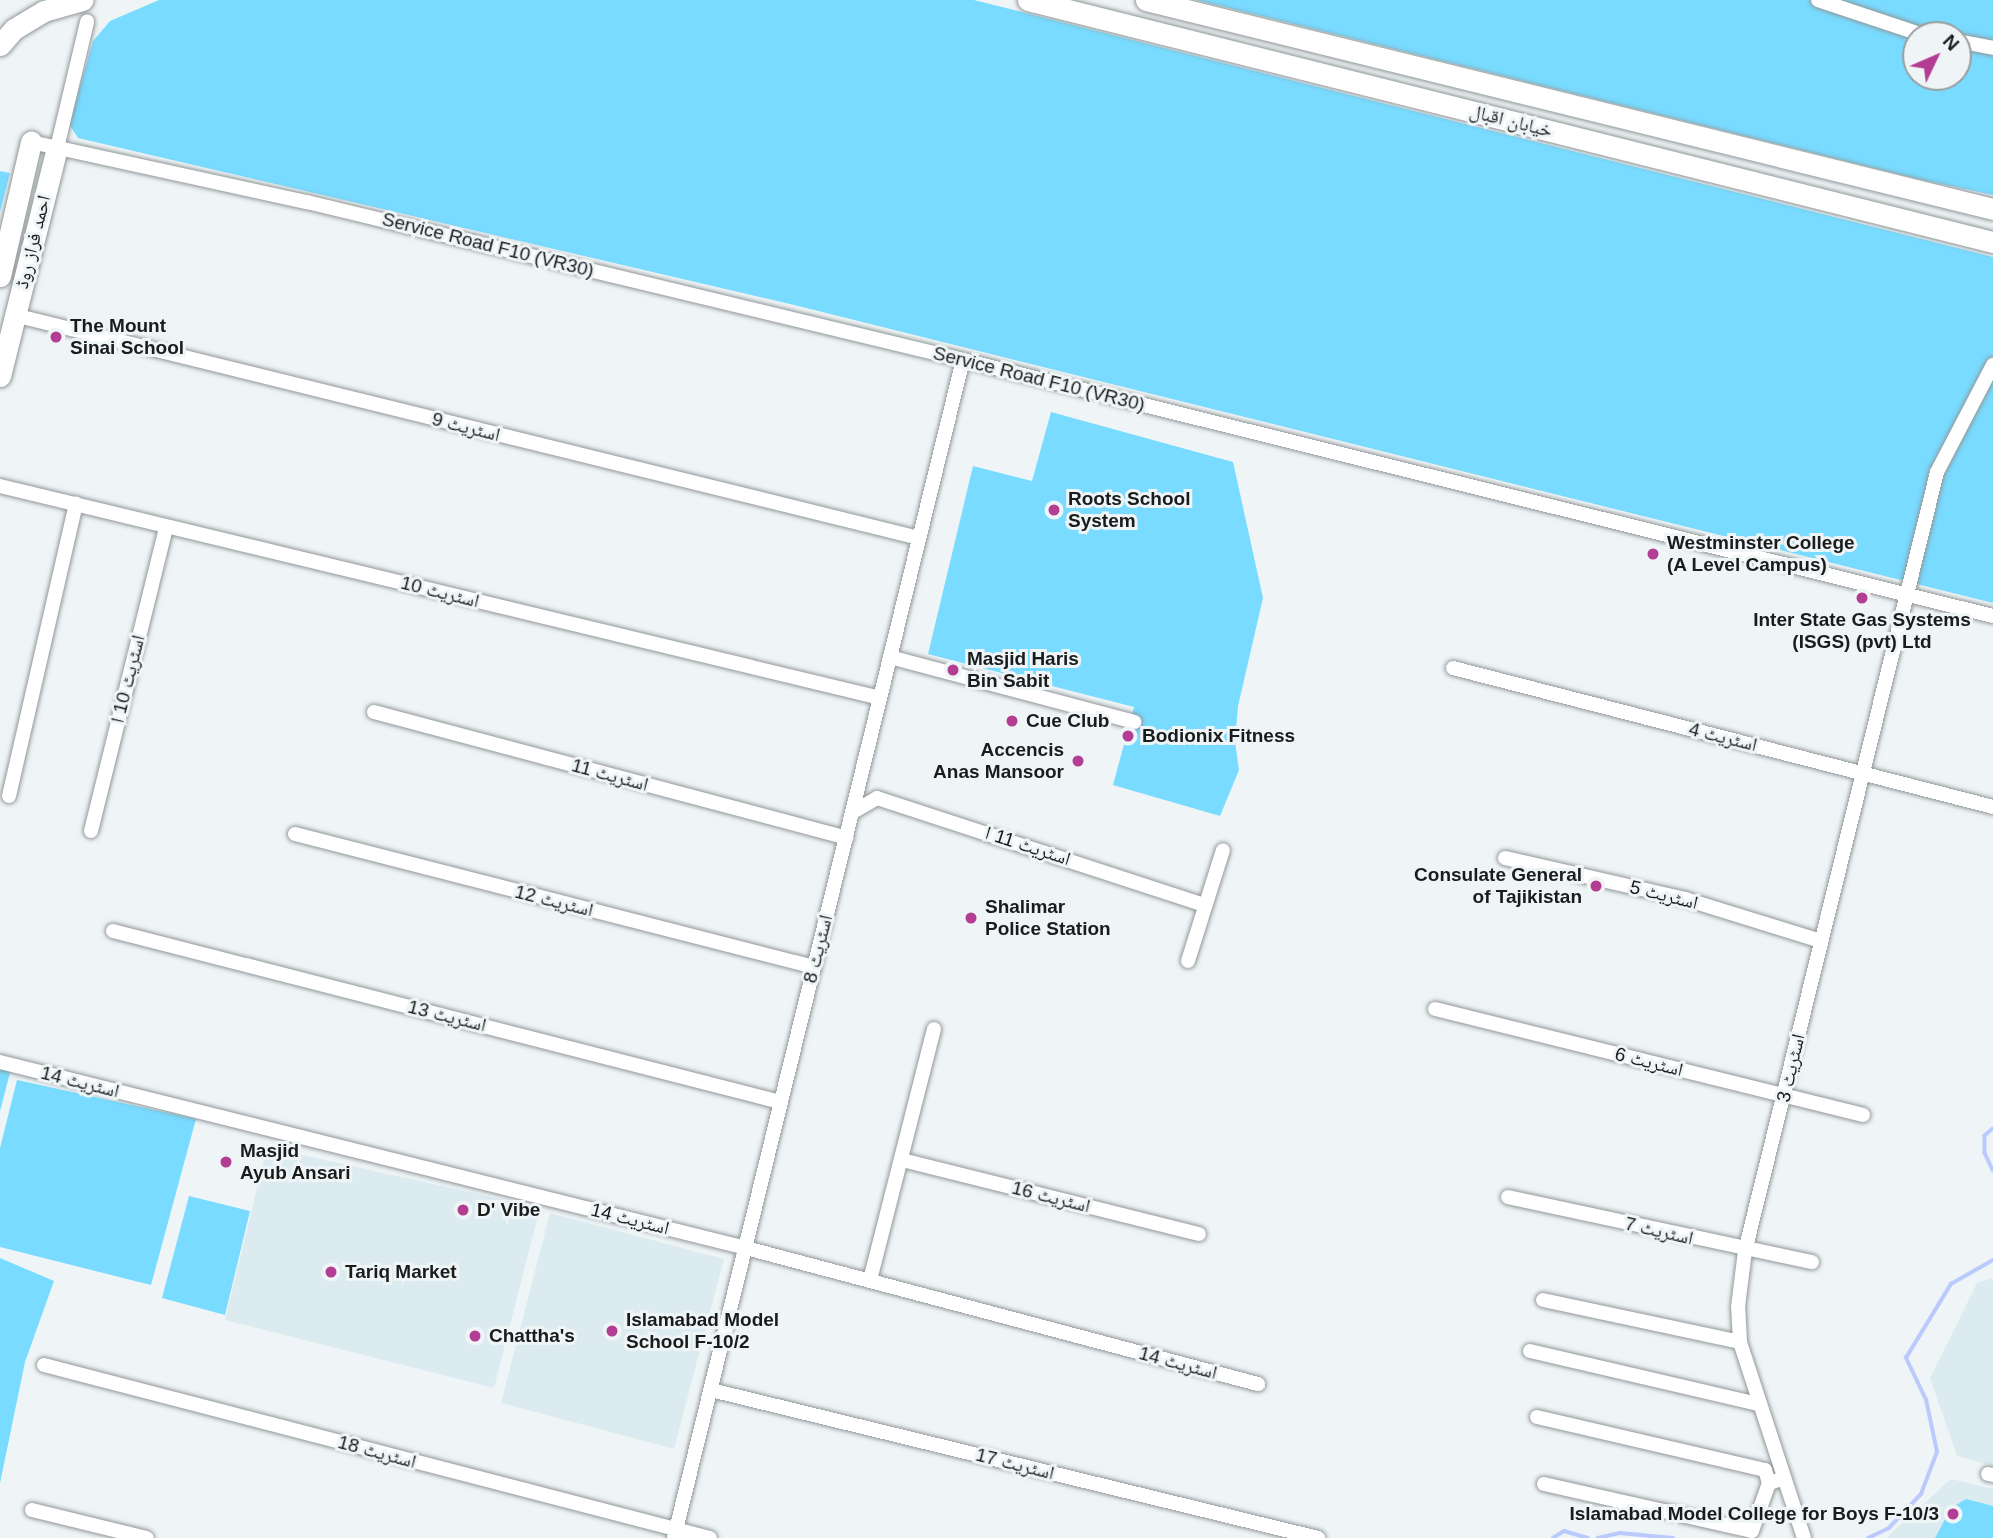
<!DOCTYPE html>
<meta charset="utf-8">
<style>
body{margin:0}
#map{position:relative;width:1993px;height:1538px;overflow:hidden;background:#eff5f7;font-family:Arial,"Noto Naskh Arabic",sans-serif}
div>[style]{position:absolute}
.built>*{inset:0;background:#dcebf0}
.green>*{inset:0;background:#78dbff}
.stream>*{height:3.5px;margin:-1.75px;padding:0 1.75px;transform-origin:1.75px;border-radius:1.75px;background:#bacafd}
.roads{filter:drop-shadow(0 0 2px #919799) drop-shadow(0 0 2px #919799)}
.minor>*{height:14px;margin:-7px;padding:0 7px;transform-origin:7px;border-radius:7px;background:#fff}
.primary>*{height:21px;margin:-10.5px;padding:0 10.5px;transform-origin:10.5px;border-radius:10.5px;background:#fff}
.dots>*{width:19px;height:19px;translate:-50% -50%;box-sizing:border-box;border:4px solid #eff5f7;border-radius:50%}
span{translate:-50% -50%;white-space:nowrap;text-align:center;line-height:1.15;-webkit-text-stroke:6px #eff5f7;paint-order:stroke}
.street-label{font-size:19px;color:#1a1c1c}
.poi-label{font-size:19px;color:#1a1c1c;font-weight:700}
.left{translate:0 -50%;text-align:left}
.right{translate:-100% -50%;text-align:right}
.north{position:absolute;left:1902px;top:21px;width:70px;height:70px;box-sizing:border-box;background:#eff5f7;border:2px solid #9a9e9f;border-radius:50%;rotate:46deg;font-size:19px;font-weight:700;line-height:28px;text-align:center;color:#1a1c1c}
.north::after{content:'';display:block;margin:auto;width:24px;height:32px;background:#b33d93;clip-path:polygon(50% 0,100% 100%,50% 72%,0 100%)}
</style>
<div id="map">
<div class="built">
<i style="clip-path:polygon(267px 1147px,540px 1208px,494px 1388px,225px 1320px)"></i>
<i style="clip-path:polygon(550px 1213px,724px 1259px,674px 1449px,501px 1403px)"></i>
<i style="clip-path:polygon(1993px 1278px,1993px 1466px,1957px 1456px,1930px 1378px,1977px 1283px)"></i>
<i style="clip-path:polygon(1951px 1479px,1993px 1489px,1993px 1538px,1886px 1538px)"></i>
</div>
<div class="green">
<i style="clip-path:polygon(159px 0,974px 0,1993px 257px,1993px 603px,790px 304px,78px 138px,69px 124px,93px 41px,110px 21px)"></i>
<i style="clip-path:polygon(evenodd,1196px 0,1993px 0,1993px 195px,1922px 180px,1196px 0,1916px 35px,1958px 35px,1958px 77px,1916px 77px,1916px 35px)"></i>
<i style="clip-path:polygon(0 171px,10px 173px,0 212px)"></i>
<i style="clip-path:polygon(1051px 412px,1233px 462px,1263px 598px,1238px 706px,1235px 741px,1239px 770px,1220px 816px,1113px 785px,1134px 707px,928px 654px,973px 466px,1032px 481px)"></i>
<i style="clip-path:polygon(0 1062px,12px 1065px,0 1111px)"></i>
<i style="clip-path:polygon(17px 1080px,196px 1119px,151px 1285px,0 1247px,0 1148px)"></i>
<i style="clip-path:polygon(189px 1196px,250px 1211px,225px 1315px,162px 1298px)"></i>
<i style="clip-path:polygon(0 1258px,54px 1281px,25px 1362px,0 1483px)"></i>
<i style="clip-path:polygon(1966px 1499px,1993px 1506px,1993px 1538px,1935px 1538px,1951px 1508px)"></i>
</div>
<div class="stream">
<i style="left:1993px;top:1129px;width:11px;rotate:139deg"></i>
<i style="left:1985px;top:1136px;width:17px;rotate:90deg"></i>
<i style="left:1985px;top:1153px;width:19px;rotate:65deg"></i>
<i style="left:1553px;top:1538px;width:13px;rotate:-32deg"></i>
<i style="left:1564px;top:1531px;width:25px;rotate:16deg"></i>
<i style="left:1598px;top:1538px;width:23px;rotate:-13deg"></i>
<i style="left:1620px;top:1533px;width:53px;rotate:5.4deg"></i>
<i style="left:1868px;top:1538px;width:23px;rotate:-25deg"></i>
<i style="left:1889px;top:1528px;width:47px;rotate:-46.7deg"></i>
<i style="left:1921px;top:1494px;width:45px;rotate:-69.1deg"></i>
<i style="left:1937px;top:1452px;width:53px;rotate:-101.9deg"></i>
<i style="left:1926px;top:1400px;width:47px;rotate:-115.5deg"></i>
<i style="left:1906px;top:1358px;width:87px;rotate:-58.7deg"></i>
<i style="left:1951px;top:1284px;width:48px;rotate:-29.7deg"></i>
</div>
<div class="roads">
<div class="minor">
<i style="left:1818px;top:0;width:111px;rotate:18.4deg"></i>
<i style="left:1958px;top:41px;width:36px;rotate:11deg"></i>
<i style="left:31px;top:142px;width:282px;rotate:12.3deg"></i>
<i style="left:307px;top:202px;width:675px;rotate:13.54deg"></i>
<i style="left:963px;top:360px;width:1061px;rotate:13.96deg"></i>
<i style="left:57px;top:148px;width:130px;rotate:-76.6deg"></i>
<i style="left:14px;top:315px;width:932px;rotate:13.84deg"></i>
<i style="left:0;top:486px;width:905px;rotate:13.54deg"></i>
<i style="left:890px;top:657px;width:253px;rotate:14.9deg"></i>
<i style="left:1453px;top:668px;width:558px;rotate:14.43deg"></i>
<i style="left:374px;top:712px;width:489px;rotate:14.9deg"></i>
<i style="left:9px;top:796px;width:300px;rotate:-77.1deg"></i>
<i style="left:853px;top:812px;width:28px;rotate:-30deg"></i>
<i style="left:877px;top:798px;width:345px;rotate:18.1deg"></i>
<i style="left:91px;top:831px;width:313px;rotate:-76.1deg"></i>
<i style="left:295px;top:834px;width:536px;rotate:14.37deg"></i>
<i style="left:1505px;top:858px;width:185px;rotate:12.8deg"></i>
<i style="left:1685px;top:899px;width:142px;rotate:17.2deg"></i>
<i style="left:113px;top:931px;width:689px;rotate:14.38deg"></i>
<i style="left:1188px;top:961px;width:116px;rotate:-72.5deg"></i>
<i style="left:1435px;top:1009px;width:441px;rotate:13.9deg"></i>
<i style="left:0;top:1062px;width:769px;rotate:14deg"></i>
<i style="left:746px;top:1248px;width:530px;rotate:14.88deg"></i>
<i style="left:902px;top:1160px;width:306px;rotate:14deg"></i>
<i style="left:1508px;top:1197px;width:311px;rotate:12.1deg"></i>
<i style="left:870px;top:1280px;width:259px;rotate:-75.7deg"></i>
<i style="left:1543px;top:1300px;width:201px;rotate:12deg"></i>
<i style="left:1530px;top:1351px;width:234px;rotate:13.1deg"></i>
<i style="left:44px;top:1365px;width:688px;rotate:14.56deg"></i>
<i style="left:711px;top:1390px;width:625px;rotate:13.7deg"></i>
<i style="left:1537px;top:1417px;width:234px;rotate:13.1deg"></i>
<i style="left:1765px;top:1470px;width:14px;rotate:73deg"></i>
<i style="left:1988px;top:1474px;width:5px;rotate:11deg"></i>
<i style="left:1544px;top:1484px;width:213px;rotate:12.7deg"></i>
<i style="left:1752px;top:1531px;width:51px;rotate:-70.5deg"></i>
<i style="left:1769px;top:1483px;width:14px;rotate:-17deg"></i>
<i style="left:32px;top:1510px;width:118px;rotate:13.7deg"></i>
<i style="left:674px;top:1538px;width:1213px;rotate:-76.22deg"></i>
<i style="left:1804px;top:1538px;width:206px;rotate:-108.1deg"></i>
<i style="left:1740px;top:1342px;width:35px;rotate:-93deg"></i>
<i style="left:1738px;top:1307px;width:56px;rotate:-82.9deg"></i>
<i style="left:1745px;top:1251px;width:802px;rotate:-76.15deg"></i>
<i style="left:1937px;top:472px;width:121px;rotate:-62.4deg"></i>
</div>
<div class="primary">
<i style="left:1028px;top:0;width:995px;rotate:14.08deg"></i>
<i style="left:1146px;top:0;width:872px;rotate:13.86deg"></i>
<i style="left:0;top:45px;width:21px;rotate:-49deg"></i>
<i style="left:14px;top:29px;width:35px;rotate:-31deg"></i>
<i style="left:44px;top:11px;width:40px;rotate:-16deg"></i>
<i style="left:0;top:276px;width:138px;rotate:-77deg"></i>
<i style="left:0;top:376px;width:235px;rotate:-76deg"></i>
</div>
</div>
<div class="dots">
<i style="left:56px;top:337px;background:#b33d93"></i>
<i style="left:1054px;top:510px;background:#b33d93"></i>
<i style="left:1653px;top:554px;background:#b33d93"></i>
<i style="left:1862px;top:598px;background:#b33d93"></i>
<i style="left:953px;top:670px;background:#b33d93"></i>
<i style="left:1012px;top:721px;background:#b33d93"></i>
<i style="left:1128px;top:736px;background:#b33d93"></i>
<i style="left:1078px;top:761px;background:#b33d93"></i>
<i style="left:1596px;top:886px;background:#b33d93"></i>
<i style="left:971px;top:918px;background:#b33d93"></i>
<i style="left:226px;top:1162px;background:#b33d93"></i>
<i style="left:463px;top:1210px;background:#b33d93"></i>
<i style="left:331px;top:1272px;background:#b33d93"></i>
<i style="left:612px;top:1331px;background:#b33d93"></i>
<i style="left:475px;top:1336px;background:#b33d93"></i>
<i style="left:1953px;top:1514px;background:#b33d93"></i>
</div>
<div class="street-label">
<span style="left:1511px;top:121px;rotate:14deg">خیابان اقبال</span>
<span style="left:33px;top:242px;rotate:-76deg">احمد فراز روڈ</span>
<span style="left:488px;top:245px;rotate:14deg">Service Road F10 (VR30)</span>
<span style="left:1039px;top:379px;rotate:14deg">Service Road F10 (VR30)</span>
<span style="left:466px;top:427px;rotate:14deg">اسٹریٹ 9</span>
<span style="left:440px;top:592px;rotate:14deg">اسٹریٹ 10</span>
<span style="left:128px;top:679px;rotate:-76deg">اسٹریٹ 10 ا</span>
<span style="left:1723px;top:737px;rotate:14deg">اسٹریٹ 4</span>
<span style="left:610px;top:775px;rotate:15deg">اسٹریٹ 11</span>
<span style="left:1028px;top:846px;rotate:18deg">اسٹریٹ 11 ا</span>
<span style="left:1664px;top:895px;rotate:14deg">اسٹریٹ 5</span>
<span style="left:554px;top:901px;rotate:14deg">اسٹریٹ 12</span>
<span style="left:818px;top:949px;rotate:-76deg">اسٹریٹ 8</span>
<span style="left:447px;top:1016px;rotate:14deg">اسٹریٹ 13</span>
<span style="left:1649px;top:1062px;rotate:14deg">اسٹریٹ 6</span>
<span style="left:1791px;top:1068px;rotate:-77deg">اسٹریٹ 3</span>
<span style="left:80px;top:1082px;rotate:14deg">اسٹریٹ 14</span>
<span style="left:1051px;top:1197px;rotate:14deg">اسٹریٹ 16</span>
<span style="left:630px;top:1219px;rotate:14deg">اسٹریٹ 14</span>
<span style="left:1659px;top:1231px;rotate:13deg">اسٹریٹ 7</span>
<span style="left:1178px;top:1363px;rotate:15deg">اسٹریٹ 14</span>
<span style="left:377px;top:1452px;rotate:15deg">اسٹریٹ 18</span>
<span style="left:1015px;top:1464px;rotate:14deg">اسٹریٹ 17</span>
</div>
<div class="poi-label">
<span class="left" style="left:70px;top:337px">The Mount<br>Sinai School</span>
<span class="left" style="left:1068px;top:510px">Roots School<br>System</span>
<span class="left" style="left:1667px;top:554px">Westminster College<br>(A Level Campus)</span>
<span style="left:1862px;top:631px">Inter State Gas Systems<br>(ISGS) (pvt) Ltd</span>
<span class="left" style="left:967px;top:670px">Masjid Haris<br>Bin Sabit</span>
<span class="left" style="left:1026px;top:721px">Cue Club</span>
<span class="left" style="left:1142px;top:736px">Bodionix Fitness</span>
<span class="right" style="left:1064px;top:761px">Accencis<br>Anas Mansoor</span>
<span class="right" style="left:1582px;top:886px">Consulate General<br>of Tajikistan</span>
<span class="left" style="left:985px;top:918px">Shalimar<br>Police Station</span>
<span class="left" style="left:240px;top:1162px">Masjid<br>Ayub Ansari</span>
<span class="left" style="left:477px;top:1210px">D' Vibe</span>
<span class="left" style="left:345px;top:1272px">Tariq Market</span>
<span class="left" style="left:626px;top:1331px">Islamabad Model<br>School F-10/2</span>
<span class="left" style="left:489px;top:1336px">Chattha's</span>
<span class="right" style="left:1939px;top:1514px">Islamabad Model College for Boys F-10/3</span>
</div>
<div class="north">N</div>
</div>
